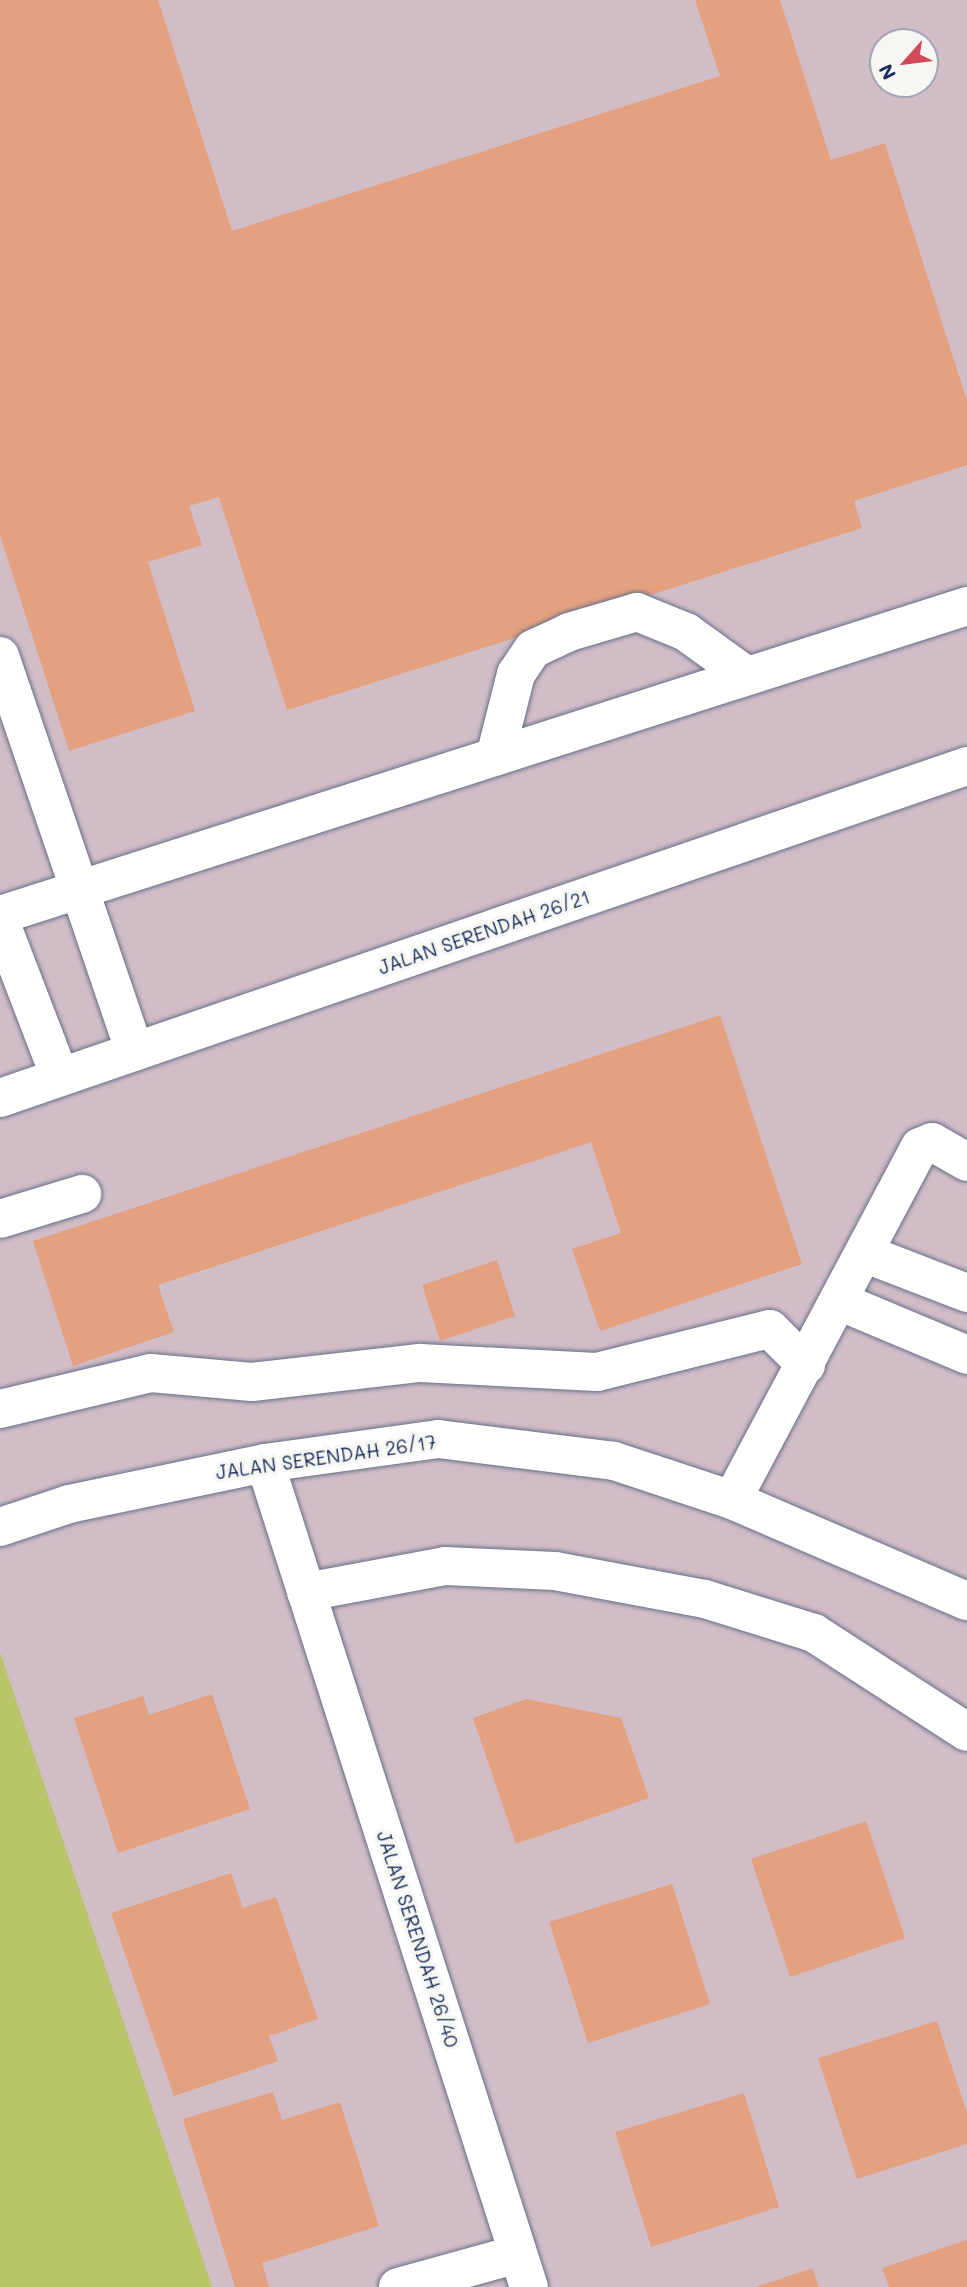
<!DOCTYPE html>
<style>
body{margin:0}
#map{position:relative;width:967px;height:2287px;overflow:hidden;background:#efead6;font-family:Mali,sans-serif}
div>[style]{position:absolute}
.industrial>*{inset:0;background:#d2bdc7}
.green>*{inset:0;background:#b9c668}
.building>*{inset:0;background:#e4a180}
.roads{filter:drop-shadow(0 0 2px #657088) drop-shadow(0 0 2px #657088)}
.minor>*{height:38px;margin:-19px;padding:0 19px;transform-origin:19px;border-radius:19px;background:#fff}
span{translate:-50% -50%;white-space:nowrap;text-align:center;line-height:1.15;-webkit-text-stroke:7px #f6f6f2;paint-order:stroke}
.street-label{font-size:19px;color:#1b2f5e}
.north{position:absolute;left:869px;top:28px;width:70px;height:70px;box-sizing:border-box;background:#f6f6f2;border:2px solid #9ea6b7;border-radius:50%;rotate:242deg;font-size:19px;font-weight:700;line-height:28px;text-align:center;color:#1b2f5e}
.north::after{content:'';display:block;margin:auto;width:24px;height:32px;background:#d1495b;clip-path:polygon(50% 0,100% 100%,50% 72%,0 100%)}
</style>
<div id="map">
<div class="industrial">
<i style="clip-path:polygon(evenodd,0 0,967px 0,967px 2287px,0 2287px,0 0,883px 42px,925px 42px,925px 84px,883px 84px,883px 42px)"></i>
</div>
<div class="green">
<i style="clip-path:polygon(0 1652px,212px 2287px,0 2287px)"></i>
</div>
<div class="building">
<i style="clip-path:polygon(0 0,158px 0,232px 231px,720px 76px,695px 0,780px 0,831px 160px,885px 143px,967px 401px,967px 465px,854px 501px,862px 528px,287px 710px,219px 497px,189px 506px,202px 545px,148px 562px,195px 711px,69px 751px,0 535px)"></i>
<i style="clip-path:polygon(720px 1015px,802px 1264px,600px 1331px,572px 1249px,621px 1233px,591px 1142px,158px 1285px,174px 1332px,73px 1366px,33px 1241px)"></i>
<i style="clip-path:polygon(497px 1260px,515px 1316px,440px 1341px,422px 1285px)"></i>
<i style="clip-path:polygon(212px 1694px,250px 1809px,118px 1853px,74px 1718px,143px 1696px,149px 1715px)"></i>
<i style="clip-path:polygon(526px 1699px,621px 1718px,649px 1798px,516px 1844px,473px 1718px)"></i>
<i style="clip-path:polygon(866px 1821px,905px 1938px,790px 1977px,751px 1859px)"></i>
<i style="clip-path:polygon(231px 1873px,243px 1908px,276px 1897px,318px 2019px,269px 2036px,278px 2061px,174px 2096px,111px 1913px)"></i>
<i style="clip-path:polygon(672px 1884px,710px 2004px,588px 2043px,549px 1922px)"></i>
<i style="clip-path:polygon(937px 2021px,967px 2113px,967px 2144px,857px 2179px,818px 2058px)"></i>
<i style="clip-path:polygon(273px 2092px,282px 2120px,340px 2102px,379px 2226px,262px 2263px,269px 2287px,235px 2287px,183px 2119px)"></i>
<i style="clip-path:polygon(744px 2093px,779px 2207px,651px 2247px,615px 2132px)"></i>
<i style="clip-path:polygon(967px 2240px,967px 2287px,889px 2287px,882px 2268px)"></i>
<i style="clip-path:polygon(812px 2268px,819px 2287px,756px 2287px)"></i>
</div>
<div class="roads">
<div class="minor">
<i style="left:0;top:656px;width:418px;rotate:71.2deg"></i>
<i style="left:495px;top:757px;width:86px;rotate:-75.8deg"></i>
<i style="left:516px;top:674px;width:30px;rotate:-56deg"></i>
<i style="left:533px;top:649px;width:40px;rotate:-25deg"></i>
<i style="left:569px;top:632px;width:71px;rotate:-16.4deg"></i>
<i style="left:637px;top:612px;width:53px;rotate:22.2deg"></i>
<i style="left:686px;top:632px;width:75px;rotate:35.8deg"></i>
<i style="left:0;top:915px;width:1015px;rotate:-17.72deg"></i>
<i style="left:0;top:921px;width:167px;rotate:69deg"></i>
<i style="left:0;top:1098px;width:1022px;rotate:-18.95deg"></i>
<i style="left:0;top:1219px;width:86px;rotate:-17deg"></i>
<i style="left:866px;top:1254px;width:108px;rotate:21.1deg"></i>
<i style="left:841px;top:1302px;width:137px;rotate:22.8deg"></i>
<i style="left:0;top:1409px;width:155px;rotate:-13.4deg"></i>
<i style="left:151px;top:1373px;width:101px;rotate:5.1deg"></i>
<i style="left:252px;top:1382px;width:169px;rotate:-6.5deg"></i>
<i style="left:420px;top:1363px;width:177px;rotate:2.9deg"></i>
<i style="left:597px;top:1372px;width:178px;rotate:-14deg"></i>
<i style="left:770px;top:1329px;width:51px;rotate:45deg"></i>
<i style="left:265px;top:1463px;width:865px;rotate:72.24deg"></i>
<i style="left:732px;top:1500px;width:400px;rotate:-62deg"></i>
<i style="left:920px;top:1147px;width:13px;rotate:-23deg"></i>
<i style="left:932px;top:1142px;width:40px;rotate:29.7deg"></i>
<i style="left:0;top:1527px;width:73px;rotate:-18.4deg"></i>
<i style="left:69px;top:1504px;width:200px;rotate:-11.8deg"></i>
<i style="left:265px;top:1463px;width:175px;rotate:-7.9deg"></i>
<i style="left:438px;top:1439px;width:177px;rotate:7.1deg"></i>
<i style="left:614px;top:1461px;width:124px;rotate:18.3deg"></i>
<i style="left:732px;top:1500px;width:256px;rotate:23.3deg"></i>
<i style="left:306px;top:1592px;width:141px;rotate:-10.6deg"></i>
<i style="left:445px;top:1566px;width:110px;rotate:2.6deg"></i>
<i style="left:555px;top:1571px;width:153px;rotate:10.6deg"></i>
<i style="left:705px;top:1599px;width:114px;rotate:17.3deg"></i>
<i style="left:814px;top:1633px;width:182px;rotate:32.9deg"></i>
<i style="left:398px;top:2287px;width:124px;rotate:-15.4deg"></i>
</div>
</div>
<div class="street-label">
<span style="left:484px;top:932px;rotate:-19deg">JALAN SERENDAH 26/21</span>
<span style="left:326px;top:1457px;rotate:-8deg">JALAN SERENDAH 26/17</span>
<span style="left:418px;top:1939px;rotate:72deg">JALAN SERENDAH 26/40</span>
</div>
<div class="north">N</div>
</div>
